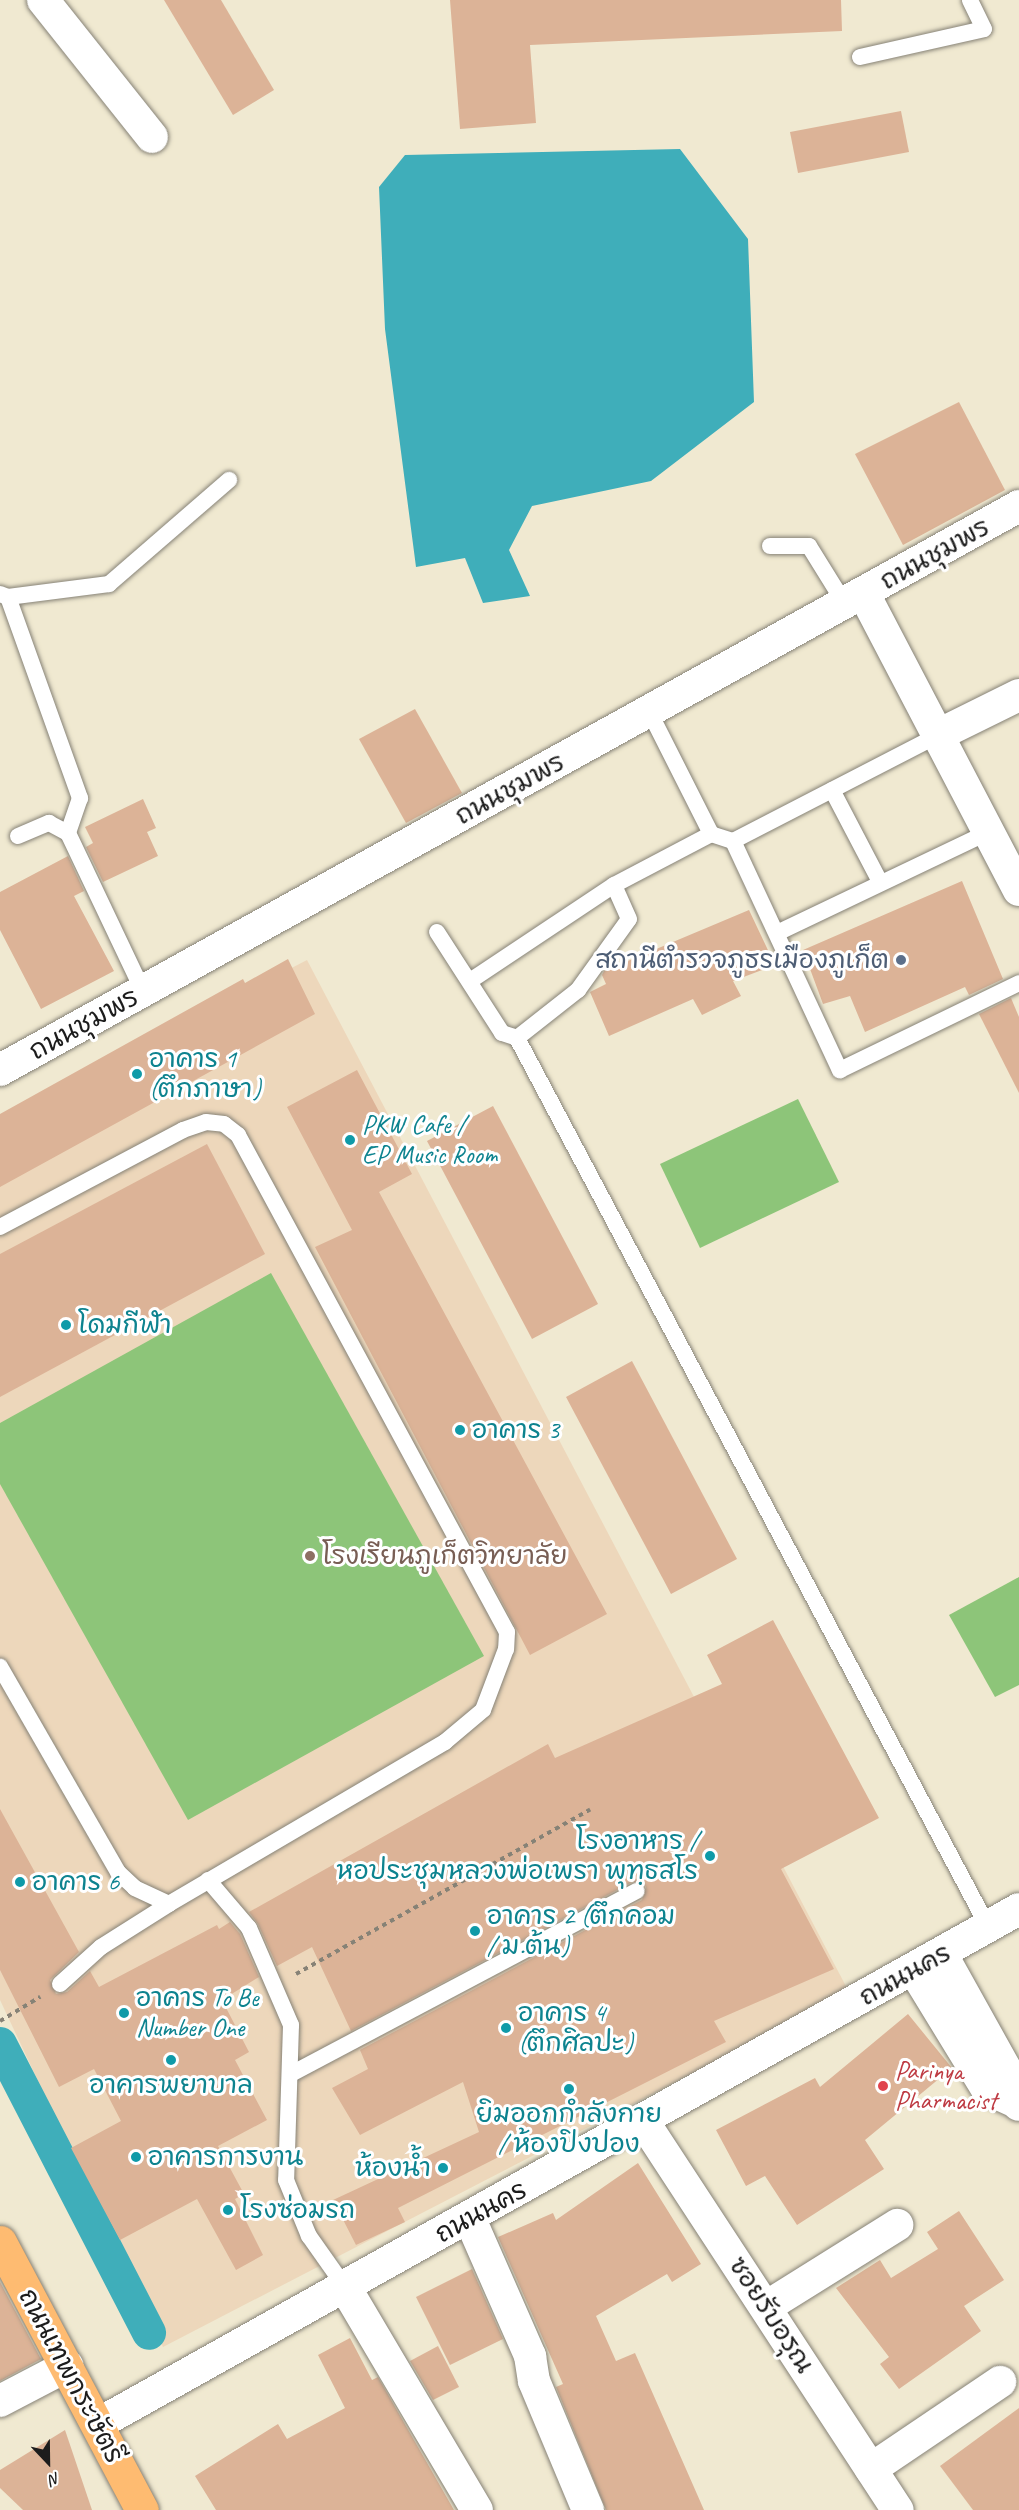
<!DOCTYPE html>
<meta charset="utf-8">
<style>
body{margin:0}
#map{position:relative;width:1019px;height:2510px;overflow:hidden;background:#f0e9d1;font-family:Caveat,"Playpen Sans Thai",sans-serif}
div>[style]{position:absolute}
.built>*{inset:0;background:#edd7bb}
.green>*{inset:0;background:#8dc579}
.water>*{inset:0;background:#3faeba}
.canal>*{height:34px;margin:-17px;padding:0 17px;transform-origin:17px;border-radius:17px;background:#3faeba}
.building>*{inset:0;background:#dcb397}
.path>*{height:4px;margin-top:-2px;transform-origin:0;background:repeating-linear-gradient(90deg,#868276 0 4.5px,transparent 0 9px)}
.roads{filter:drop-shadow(0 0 2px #868276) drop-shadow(0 0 2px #868276)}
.lane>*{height:16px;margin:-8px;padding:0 8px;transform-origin:8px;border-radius:8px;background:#fff}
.street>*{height:32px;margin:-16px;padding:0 16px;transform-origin:16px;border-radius:16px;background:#fff}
.primary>*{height:33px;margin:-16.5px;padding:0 16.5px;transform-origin:16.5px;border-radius:16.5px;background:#febb71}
.dots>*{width:16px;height:16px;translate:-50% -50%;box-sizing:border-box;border:3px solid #fff;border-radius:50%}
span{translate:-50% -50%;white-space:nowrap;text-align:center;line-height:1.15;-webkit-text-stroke:6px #fff;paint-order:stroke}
.street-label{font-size:26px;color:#1c1c1c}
.service-label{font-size:26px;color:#4e5e75}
.right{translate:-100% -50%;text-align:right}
.culture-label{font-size:26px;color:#0d838f}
.left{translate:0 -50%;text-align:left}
.education-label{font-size:26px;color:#785e54}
.health-label{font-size:26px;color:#be3a42}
.north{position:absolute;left:18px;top:2432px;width:60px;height:60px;-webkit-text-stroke:4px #fff;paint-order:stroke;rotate:158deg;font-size:16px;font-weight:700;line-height:24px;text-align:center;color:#1c1c1c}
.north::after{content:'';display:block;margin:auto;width:21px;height:27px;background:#1c1c1c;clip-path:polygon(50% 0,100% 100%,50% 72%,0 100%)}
</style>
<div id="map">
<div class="built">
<i style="clip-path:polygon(307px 960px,849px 1992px,163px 2347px,0 2000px,0 1120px)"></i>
</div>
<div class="green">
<i style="clip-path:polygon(798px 1099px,839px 1182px,700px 1248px,660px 1164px)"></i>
<i style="clip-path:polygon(271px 1273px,484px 1656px,188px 1820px,0 1484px,0 1423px)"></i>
<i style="clip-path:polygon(1019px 1577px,1019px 1685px,995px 1697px,949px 1615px)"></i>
</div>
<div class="water">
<i style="clip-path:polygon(680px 149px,748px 239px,754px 402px,651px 481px,532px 506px,509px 550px,530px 596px,483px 603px,465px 558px,416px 567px,385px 329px,379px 187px,405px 155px)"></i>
</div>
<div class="canal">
<i style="left:0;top:2044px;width:325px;rotate:62.7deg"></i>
</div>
<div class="building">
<i style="clip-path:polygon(164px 0,221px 0,274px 90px,233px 115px)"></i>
<i style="clip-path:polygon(450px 0,841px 0,842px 31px,530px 45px,536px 123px,460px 129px)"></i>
<i style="clip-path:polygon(901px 111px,909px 152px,798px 173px,790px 132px)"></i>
<i style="clip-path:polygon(959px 402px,1005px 490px,903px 545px,855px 454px)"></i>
<i style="clip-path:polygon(415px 709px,462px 793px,406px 823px,359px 739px)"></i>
<i style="clip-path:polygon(143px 799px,156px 828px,147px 832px,158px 856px,103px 882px,86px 847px,93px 843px,85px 827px)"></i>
<i style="clip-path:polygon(68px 856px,84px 891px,74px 896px,114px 971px,41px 1009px,0 930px,0 892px)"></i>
<i style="clip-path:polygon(962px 881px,1003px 979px,969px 995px,965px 987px,865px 1032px,850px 996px,823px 1004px,803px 950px)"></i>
<i style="clip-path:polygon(749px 910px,775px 965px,733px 981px,741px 996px,702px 1015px,693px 999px,609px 1036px,590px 992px,606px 984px,602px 975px,604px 971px)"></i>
<i style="clip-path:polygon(288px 959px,315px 1014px,0 1187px,0 1114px,243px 979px,245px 983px)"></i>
<i style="clip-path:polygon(1011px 998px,1019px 1017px,1019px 1093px,979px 1014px)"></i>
<i style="clip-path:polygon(357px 1070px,412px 1174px,379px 1192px,607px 1614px,530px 1655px,315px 1247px,352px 1230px,287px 1107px)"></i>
<i style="clip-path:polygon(493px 1106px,598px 1304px,532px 1339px,427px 1141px)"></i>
<i style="clip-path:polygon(207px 1144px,265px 1254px,0 1397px,0 1254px)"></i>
<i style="clip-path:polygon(632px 1361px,737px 1559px,671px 1594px,566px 1397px)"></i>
<i style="clip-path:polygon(773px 1620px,879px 1818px,781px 1869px,834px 1969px,714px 2021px,726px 2042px,398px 2208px,405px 2222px,356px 2245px,333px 2200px,479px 2132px,463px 2082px,360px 2135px,332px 2088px,368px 2069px,360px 2050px,642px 1900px,646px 1887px,642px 1882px,632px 1882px,351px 2031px,312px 1947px,277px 1966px,258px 1924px,249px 1912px,548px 1744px,555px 1758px,722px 1684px,707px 1655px)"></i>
<i style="clip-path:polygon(0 1809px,79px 1952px,50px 1980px,56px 1994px,67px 1992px,90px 1971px,99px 1987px,217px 1925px,219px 1929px,230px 1922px,240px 1934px,259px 1977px,222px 2000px,249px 2052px,235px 2060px,267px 2120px,218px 2146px,244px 2194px,235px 2199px,263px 2255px,236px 2270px,197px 2199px,120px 2240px,71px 2148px,121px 2121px,94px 2069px,59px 2087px,0 1970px)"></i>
<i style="clip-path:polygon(908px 2014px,952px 2068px,865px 2140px,884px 2169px,797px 2225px,765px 2176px,746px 2186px,716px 2130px,815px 2078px,820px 2087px)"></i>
<i style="clip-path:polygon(638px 2163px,701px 2264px,672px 2282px,667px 2274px,596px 2316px,616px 2361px,635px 2353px,704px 2510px,606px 2510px,556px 2387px,563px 2384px,498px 2237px,553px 2213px,556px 2220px)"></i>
<i style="clip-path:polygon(959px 2211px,1004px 2280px,964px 2306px,981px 2331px,899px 2389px,880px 2364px,889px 2357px,836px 2288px,880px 2260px,891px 2278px,938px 2249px,927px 2232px)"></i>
<i style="clip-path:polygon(472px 2269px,503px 2339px,450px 2365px,416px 2297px)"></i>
<i style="clip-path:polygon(0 2282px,41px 2359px,0 2381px)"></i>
<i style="clip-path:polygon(350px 2338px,372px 2380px,378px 2377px,454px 2510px,216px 2510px,195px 2476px,278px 2424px,287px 2439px,345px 2408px,318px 2355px)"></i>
<i style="clip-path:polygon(438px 2346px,459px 2387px,433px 2400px,410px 2361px)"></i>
<i style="clip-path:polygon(1019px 2408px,1019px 2510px,973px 2510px,940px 2466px)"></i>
<i style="clip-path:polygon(65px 2430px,92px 2510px,23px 2510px,0 2488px,0 2470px)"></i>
</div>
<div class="path">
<i style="left:296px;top:1974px;width:337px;rotate:-29.2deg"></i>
<i style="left:0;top:2021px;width:47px;rotate:-31deg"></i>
</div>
<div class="roads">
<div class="lane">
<i style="left:860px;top:57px;width:127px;rotate:-12.7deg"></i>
<i style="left:984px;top:29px;width:32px;rotate:-116deg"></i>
<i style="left:770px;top:546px;width:39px"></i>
<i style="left:809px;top:546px;width:68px;rotate:58.2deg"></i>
<i style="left:0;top:594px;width:9px;rotate:21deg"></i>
<i style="left:8px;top:597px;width:214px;rotate:70.3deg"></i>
<i style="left:80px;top:798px;width:37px;rotate:109deg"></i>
<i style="left:68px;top:833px;width:175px;rotate:64.6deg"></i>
<i style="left:8px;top:597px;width:102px;rotate:-7.3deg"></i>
<i style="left:109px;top:584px;width:159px;rotate:-40.9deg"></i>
<i style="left:649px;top:711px;width:138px;rotate:63.2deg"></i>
<i style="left:711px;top:834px;width:23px;rotate:18deg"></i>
<i style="left:733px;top:841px;width:253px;rotate:65deg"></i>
<i style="left:840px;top:1070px;width:199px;rotate:-25.9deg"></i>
<i style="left:832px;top:790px;width:104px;rotate:62.4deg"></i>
<i style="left:18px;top:836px;width:34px;rotate:-23deg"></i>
<i style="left:49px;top:823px;width:21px;rotate:28deg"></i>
<i style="left:733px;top:841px;width:231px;rotate:-27.3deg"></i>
<i style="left:437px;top:932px;width:120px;rotate:57.2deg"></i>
<i style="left:502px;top:1033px;width:16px;rotate:18deg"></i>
<i style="left:517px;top:1038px;width:78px;rotate:-38.2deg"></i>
<i style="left:578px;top:990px;width:87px;rotate:-54.3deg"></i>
<i style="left:629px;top:919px;width:37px;rotate:-114deg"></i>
<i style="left:614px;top:885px;width:110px;rotate:-27.7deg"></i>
<i style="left:777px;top:933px;width:235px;rotate:-25.5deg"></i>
<i style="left:470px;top:981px;width:173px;rotate:-33.7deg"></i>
<i style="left:517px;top:1038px;width:1006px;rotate:62.08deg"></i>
<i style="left:0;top:1227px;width:207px;rotate:-27.9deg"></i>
<i style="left:183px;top:1130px;width:24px;rotate:-19deg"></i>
<i style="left:206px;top:1122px;width:18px;rotate:6deg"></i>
<i style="left:224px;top:1124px;width:18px;rotate:38deg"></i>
<i style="left:238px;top:1135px;width:565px;rotate:61.58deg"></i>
<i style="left:507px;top:1632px;width:17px;rotate:93deg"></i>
<i style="left:506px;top:1649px;width:65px;rotate:110.7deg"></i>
<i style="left:483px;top:1710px;width:50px;rotate:139.9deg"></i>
<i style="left:445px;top:1742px;width:320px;rotate:149.6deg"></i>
<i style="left:169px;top:1904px;width:38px;rotate:-155deg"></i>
<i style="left:135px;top:1888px;width:23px;rotate:-137deg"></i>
<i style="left:118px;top:1872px;width:237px;rotate:-119.9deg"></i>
<i style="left:208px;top:1880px;width:63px;rotate:49.5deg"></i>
<i style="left:249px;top:1928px;width:106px;rotate:66.6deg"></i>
<i style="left:291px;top:2025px;width:155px;rotate:91.8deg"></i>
<i style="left:286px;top:2180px;width:61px;rotate:67.7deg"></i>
<i style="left:309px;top:2236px;width:62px;rotate:54.8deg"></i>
<i style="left:60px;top:1984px;width:55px;rotate:-42.1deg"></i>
<i style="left:101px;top:1947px;width:80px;rotate:-32.3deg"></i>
<i style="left:291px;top:2074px;width:391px;rotate:-27.9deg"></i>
</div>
<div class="street">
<i style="left:43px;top:0;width:175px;rotate:51.5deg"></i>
<i style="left:864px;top:594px;width:334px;rotate:62.4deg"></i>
<i style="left:938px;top:735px;width:90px;rotate:-26.3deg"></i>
<i style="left:0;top:1070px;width:1165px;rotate:-28.96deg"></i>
<i style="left:942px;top:1955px;width:132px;rotate:60.9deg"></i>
<i style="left:1006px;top:2070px;width:37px;rotate:70deg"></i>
<i style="left:914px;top:1970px;width:140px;rotate:58.5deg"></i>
<i style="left:987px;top:2089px;width:34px;rotate:24deg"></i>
<i style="left:643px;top:2121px;width:465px;rotate:56.8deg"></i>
<i style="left:470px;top:2219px;width:150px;rotate:66.3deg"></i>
<i style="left:530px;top:2356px;width:25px;rotate:81deg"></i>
<i style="left:534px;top:2381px;width:140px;rotate:67.3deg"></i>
<i style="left:345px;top:2287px;width:259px;rotate:59.4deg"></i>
<i style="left:766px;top:2307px;width:155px;rotate:-32deg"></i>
<i style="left:0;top:2401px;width:76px;rotate:-27.6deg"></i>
<i style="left:98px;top:2424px;width:1055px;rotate:-29.21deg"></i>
<i style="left:871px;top:2469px;width:156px;rotate:-34deg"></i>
</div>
<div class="primary">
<i style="left:0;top:2242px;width:303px;rotate:62.1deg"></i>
</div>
</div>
<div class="dots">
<i style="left:901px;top:960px;background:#5c6f8a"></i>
<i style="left:137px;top:1074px;background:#0f9aa8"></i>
<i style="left:350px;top:1140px;background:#0f9aa8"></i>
<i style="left:66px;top:1325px;background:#0f9aa8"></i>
<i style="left:460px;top:1430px;background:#0f9aa8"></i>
<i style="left:310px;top:1556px;background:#8d6e63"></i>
<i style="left:710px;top:1856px;background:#0f9aa8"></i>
<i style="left:20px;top:1882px;background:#0f9aa8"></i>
<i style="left:475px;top:1931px;background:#0f9aa8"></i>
<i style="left:124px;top:2013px;background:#0f9aa8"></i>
<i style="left:506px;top:2028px;background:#0f9aa8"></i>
<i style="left:171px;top:2060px;background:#0f9aa8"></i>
<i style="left:883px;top:2086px;background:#e0444e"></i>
<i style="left:569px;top:2089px;background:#0f9aa8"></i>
<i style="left:136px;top:2157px;background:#0f9aa8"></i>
<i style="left:443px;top:2168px;background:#0f9aa8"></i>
<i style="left:228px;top:2210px;background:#0f9aa8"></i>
</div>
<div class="street-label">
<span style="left:935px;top:554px;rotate:-29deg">ถนนชุมพร</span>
<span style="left:510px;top:789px;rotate:-29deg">ถนนชุมพร</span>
<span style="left:84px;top:1024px;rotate:-29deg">ถนนชุมพร</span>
<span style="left:905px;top:1975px;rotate:-29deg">ถนนนคร</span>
<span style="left:481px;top:2212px;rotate:-29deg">ถนนนคร</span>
<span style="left:771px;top:2315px;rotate:57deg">ซอยรับอรุณ</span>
<span style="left:71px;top:2376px;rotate:62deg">ถนนเทพกระษัตรี</span>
</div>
<div class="service-label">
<span class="right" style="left:889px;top:960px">สถานีตำรวจภูธรเมืองภูเก็ต</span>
</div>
<div class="culture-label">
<span class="left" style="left:149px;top:1074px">อาคาร 1<br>(ตึกภาษา)</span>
<span class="left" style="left:362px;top:1140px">PKW Cafe /<br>EP Music Room</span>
<span class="left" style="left:78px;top:1325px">โดมกีฬา</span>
<span class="left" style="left:472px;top:1430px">อาคาร 3</span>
<span class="right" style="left:698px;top:1856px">โรงอาหาร /<br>หอประชุมหลวงพ่อเพรา พุทฺธสโร</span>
<span class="left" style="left:32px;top:1882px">อาคาร 6</span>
<span class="left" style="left:487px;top:1931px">อาคาร 2 (ตึกคอม<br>/ ม.ต้น)</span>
<span class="left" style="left:136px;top:2013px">อาคาร To Be<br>Number One</span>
<span class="left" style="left:518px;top:2028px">อาคาร 4<br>(ตึกศิลปะ)</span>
<span style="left:171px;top:2085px">อาคารพยาบาล</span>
<span style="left:569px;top:2129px">ยิมออกกำลังกาย<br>/ ห้องปิงปอง</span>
<span class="left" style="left:148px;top:2157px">อาคารการงาน</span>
<span class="right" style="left:431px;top:2168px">ห้องน้ำ</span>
<span class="left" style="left:240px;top:2210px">โรงซ่อมรถ</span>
</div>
<div class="education-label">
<span class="left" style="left:322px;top:1556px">โรงเรียนภูเก็ตวิทยาลัย</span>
</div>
<div class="health-label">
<span class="left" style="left:895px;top:2086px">Parinya<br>Pharmacist</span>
</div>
<div class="north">N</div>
</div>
